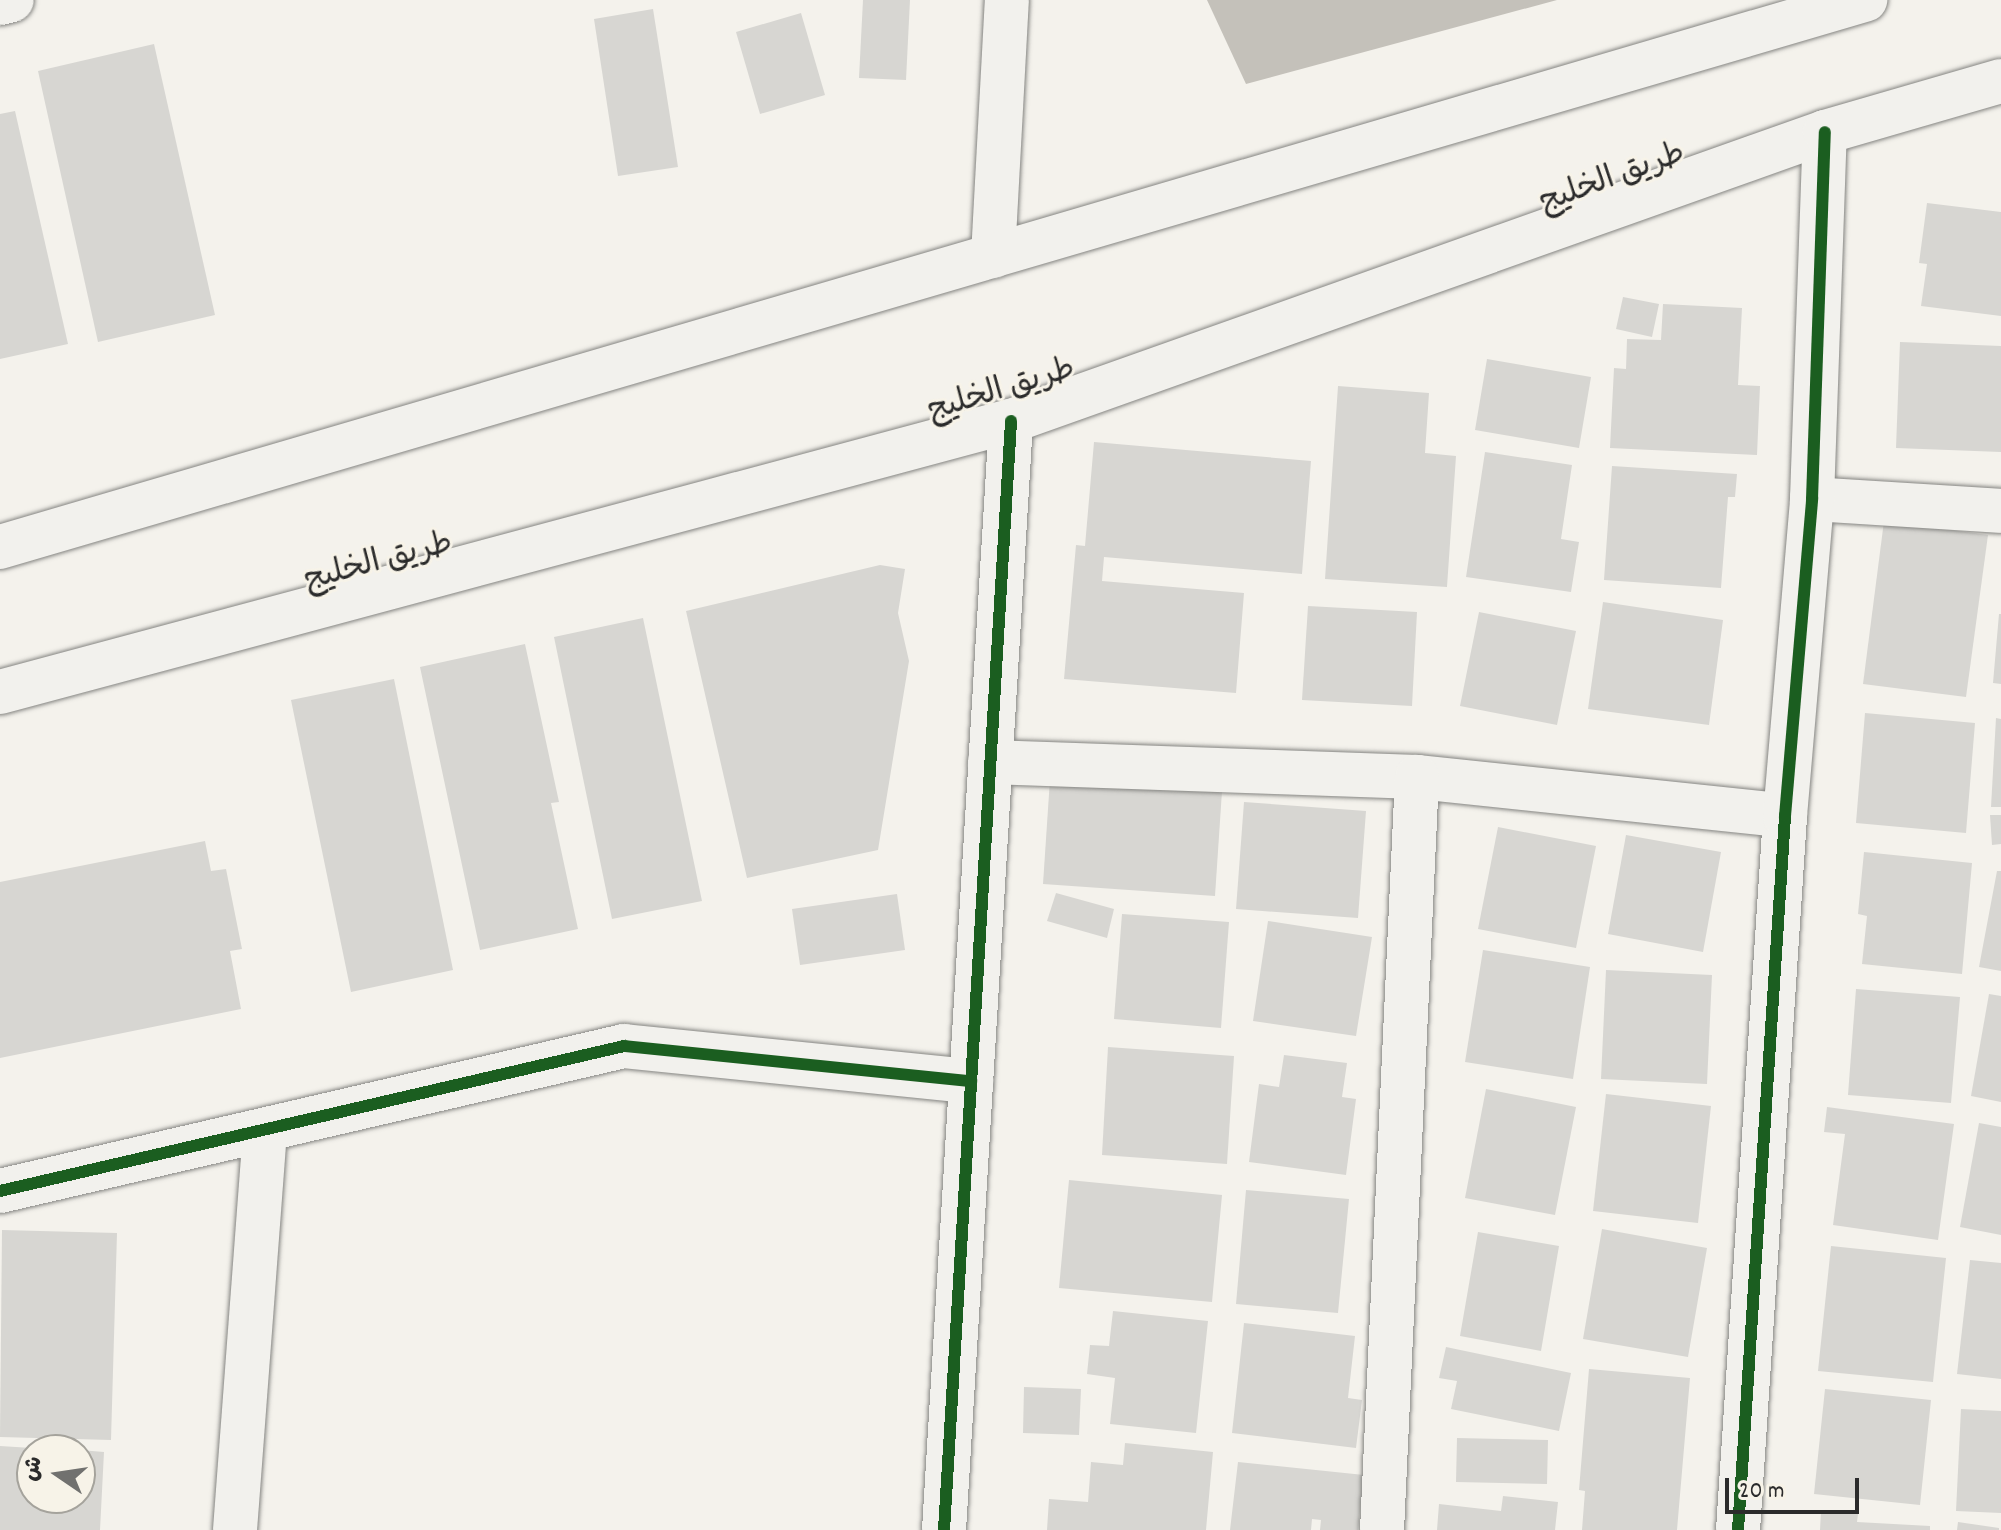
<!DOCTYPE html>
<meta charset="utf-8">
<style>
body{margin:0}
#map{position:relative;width:2001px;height:1530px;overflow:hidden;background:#f4f2ec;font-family:Dekko,"Playpen Sans Arabic",sans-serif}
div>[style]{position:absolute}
.water>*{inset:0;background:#c4c1ba}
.building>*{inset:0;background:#d7d6d2}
.roads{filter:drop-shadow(0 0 2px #858582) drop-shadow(0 0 2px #858582)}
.minor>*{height:44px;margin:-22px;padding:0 22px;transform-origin:22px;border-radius:22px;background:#f2f1ed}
.primary>*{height:44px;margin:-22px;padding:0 22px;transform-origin:22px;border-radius:22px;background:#f2f1ed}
.cycleway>*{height:12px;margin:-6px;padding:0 6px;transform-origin:6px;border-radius:6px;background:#1b5e20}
span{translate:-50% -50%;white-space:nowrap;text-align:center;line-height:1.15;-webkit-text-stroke:6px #f7f3e8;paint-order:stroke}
.street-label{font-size:32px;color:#2b2b2b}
.north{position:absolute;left:16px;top:1434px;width:80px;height:80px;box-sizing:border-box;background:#f7f3e8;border:2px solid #a5a39c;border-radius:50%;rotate:283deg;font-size:22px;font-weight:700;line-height:32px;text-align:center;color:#2b2b2b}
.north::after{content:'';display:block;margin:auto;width:28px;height:36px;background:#71716f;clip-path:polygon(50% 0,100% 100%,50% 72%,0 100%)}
.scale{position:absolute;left:1725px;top:1478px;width:134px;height:36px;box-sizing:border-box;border:4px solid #2b2b2b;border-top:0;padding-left:10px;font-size:24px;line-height:28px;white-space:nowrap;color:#2b2b2b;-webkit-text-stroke:6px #f7f3e8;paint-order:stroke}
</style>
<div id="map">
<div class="water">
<i style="clip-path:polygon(1207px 0,1557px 0,1246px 84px)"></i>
</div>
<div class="building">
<i style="clip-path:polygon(863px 0,910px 0,906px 80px,859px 78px)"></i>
<i style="clip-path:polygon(653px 9px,678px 167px,618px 176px,594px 19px)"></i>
<i style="clip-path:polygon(801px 13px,825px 95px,760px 114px,736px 32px)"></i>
<i style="clip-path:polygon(154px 44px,215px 315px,98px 342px,38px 71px)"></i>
<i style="clip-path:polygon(15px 111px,68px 344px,0 359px,0 114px)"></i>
<i style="clip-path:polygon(1927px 203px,2001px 212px,2001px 316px,1921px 306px,1927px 264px,1919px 263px)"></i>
<i style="clip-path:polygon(1623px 297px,1659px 304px,1652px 337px,1616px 329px)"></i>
<i style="clip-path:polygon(1663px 304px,1742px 308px,1738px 385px,1760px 386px,1757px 455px,1610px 448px,1614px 368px,1626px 369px,1627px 339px,1661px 340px)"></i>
<i style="clip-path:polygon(1900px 342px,2001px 346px,2001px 452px,1896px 448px)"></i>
<i style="clip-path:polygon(1487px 359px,1591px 377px,1579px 448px,1475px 430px)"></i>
<i style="clip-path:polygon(1338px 386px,1429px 393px,1425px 453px,1456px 456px,1447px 587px,1325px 579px)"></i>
<i style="clip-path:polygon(1094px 442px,1311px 461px,1302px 574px,1104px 557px,1102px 581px,1244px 593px,1236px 693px,1064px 679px,1076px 545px,1085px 546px)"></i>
<i style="clip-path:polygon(1485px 452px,1572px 465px,1561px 539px,1579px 542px,1571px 592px,1466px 577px)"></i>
<i style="clip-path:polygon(1612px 466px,1737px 474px,1735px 497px,1728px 497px,1721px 588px,1604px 580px)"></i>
<i style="clip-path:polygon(1884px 521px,1988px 535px,1966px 697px,1863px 684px)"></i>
<i style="clip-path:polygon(880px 565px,905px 569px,898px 613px,909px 661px,878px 850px,747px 878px,686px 611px)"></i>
<i style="clip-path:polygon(1603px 602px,1723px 620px,1709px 725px,1588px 709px)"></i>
<i style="clip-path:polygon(1308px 606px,1417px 612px,1412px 706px,1302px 700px)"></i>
<i style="clip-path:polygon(1479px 612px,1576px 631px,1557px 725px,1460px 706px)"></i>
<i style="clip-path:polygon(1999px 614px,2001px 614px,2001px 684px,1993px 683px)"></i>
<i style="clip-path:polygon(643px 618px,702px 901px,612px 919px,554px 637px)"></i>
<i style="clip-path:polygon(525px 644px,559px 802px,551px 803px,578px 929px,480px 950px,420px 667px)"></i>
<i style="clip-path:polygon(394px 679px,453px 970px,351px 992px,291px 700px)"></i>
<i style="clip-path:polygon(1865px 713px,1975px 723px,1966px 833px,1856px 823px)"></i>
<i style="clip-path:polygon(1996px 718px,2001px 719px,2001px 807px,1991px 807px)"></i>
<i style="clip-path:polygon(1050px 779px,1222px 791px,1215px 896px,1043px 884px)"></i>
<i style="clip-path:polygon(1244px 802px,1366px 811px,1358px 918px,1236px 909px)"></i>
<i style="clip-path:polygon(1990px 815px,2001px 815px,2001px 844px,1992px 845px)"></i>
<i style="clip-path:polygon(1498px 827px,1596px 846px,1576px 948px,1478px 929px)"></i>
<i style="clip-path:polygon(1626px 835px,1721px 852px,1703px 952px,1608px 934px)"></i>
<i style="clip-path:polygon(205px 841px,211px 871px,226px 869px,242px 949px,230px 951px,241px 1009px,0 1058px,0 882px)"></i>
<i style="clip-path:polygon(1864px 852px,1972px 863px,1962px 974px,1862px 964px,1867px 916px,1858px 914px)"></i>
<i style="clip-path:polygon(1997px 871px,2001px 871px,2001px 971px,1979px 967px)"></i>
<i style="clip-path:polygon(1056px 893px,1114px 909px,1107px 938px,1047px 921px)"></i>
<i style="clip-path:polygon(897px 894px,905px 950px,800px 965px,792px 909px)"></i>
<i style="clip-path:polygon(1122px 914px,1229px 922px,1221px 1028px,1114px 1019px)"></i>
<i style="clip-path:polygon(1268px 921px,1372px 937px,1356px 1036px,1253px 1021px)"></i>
<i style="clip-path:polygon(1483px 950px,1590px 967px,1573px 1079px,1465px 1062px)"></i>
<i style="clip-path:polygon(1606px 970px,1712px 975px,1707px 1084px,1601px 1079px)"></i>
<i style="clip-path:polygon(1856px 989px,1960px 997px,1951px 1103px,1848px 1095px)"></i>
<i style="clip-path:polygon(1989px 994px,2001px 996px,2001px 1102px,1971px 1096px)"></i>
<i style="clip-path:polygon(1108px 1047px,1234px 1056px,1227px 1164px,1102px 1155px)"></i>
<i style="clip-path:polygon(1284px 1055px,1347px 1063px,1342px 1097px,1356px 1099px,1346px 1175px,1249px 1162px,1259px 1084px,1279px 1087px)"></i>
<i style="clip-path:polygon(1486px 1089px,1576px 1107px,1555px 1215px,1465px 1198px)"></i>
<i style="clip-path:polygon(1606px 1094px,1711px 1106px,1698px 1223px,1593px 1211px)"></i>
<i style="clip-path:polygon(1827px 1107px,1954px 1124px,1938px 1240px,1833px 1225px,1845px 1134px,1824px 1132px)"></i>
<i style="clip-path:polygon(1979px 1123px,2001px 1127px,2001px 1235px,1960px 1227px)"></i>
<i style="clip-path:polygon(1069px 1180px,1222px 1195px,1212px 1302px,1059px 1288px)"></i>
<i style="clip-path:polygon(1246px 1190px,1349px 1199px,1338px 1313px,1236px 1304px)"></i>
<i style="clip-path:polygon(1602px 1229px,1707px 1248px,1688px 1357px,1583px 1339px)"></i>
<i style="clip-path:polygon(2px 1230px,117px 1233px,111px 1440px,0 1437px)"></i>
<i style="clip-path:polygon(1478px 1232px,1559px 1246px,1541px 1351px,1460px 1336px)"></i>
<i style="clip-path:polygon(1831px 1246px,1946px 1258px,1933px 1382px,1818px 1371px)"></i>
<i style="clip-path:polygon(1970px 1260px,2001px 1263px,2001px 1379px,1957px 1374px)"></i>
<i style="clip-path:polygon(1113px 1311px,1208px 1321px,1196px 1433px,1110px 1424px,1115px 1378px,1087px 1374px,1090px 1345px,1109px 1346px)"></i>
<i style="clip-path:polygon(1244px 1323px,1355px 1336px,1348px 1398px,1362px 1400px,1356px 1448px,1232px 1433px)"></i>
<i style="clip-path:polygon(1446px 1347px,1571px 1373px,1559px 1431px,1451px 1409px,1457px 1381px,1439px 1378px)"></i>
<i style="clip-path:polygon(1589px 1369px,1690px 1378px,1677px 1530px,1582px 1530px,1585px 1491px,1579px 1490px)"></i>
<i style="clip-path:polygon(1024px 1387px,1081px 1389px,1079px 1435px,1023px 1433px)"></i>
<i style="clip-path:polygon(1825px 1389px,1931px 1400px,1920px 1505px,1814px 1494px)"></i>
<i style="clip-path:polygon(1961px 1409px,2001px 1411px,2001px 1513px,1956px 1511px)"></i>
<i style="clip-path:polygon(1457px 1438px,1548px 1440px,1547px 1484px,1456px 1482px)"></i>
<i style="clip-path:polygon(1125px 1443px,1213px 1452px,1206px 1530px,1047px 1530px,1049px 1499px,1088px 1502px,1091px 1462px,1123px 1465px)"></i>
<i style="clip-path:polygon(0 1446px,32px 1448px,32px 1498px,80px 1498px,80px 1450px,104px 1452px,100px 1530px,0 1530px)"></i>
<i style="clip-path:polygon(1238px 1462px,1364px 1475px,1358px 1530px,1320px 1530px,1321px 1520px,1312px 1519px,1311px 1530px,1230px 1530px)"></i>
<i style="clip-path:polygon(1503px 1496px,1558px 1502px,1555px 1530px,1437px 1530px,1439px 1504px,1501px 1511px)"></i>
<i style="clip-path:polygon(1821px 1511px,1858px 1514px,1857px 1522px,1930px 1526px,1930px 1530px,1820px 1530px)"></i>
<i style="clip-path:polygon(1958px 1522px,1999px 1528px,1999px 1530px,1957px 1530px)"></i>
</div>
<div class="roads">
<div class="minor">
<i style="left:0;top:3px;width:12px;rotate:-14deg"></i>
<i style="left:993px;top:256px;width:256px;rotate:-86.9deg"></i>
<i style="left:1812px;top:499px;width:189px;rotate:3.6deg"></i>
<i style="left:990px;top:762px;width:427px;rotate:2deg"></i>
<i style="left:1417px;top:777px;width:370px;rotate:6deg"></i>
<i style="left:0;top:1191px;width:641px;rotate:-13.08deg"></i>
<i style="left:624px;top:1046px;width:349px;rotate:5.8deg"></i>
<i style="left:235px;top:1530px;width:400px;rotate:-85.7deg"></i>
<i style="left:944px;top:1530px;width:1111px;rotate:-86.54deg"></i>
<i style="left:1382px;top:1530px;width:754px;rotate:-87.34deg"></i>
<i style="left:1738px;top:1530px;width:716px;rotate:-86.23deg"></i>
<i style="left:1785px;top:816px;width:318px;rotate:-85.1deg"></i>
<i style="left:1812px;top:499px;width:367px;rotate:-88deg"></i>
</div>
<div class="primary">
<i style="left:0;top:547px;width:1944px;rotate:-16.35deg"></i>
<i style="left:0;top:692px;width:1047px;rotate:-15.01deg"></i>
<i style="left:1011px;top:421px;width:864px;rotate:-19.55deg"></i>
<i style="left:1825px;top:132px;width:183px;rotate:-16.2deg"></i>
</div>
</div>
<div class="cycleway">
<i style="left:0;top:1191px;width:641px;rotate:-13.08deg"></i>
<i style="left:624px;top:1046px;width:349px;rotate:5.8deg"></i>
<i style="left:944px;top:1530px;width:1111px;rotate:-86.54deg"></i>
<i style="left:1738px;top:1530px;width:716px;rotate:-86.23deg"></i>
<i style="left:1785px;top:816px;width:318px;rotate:-85.1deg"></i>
<i style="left:1812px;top:499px;width:367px;rotate:-88deg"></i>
</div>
<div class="street-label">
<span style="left:1613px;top:180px;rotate:-20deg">طريق الخليج</span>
<span style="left:1002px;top:392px;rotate:-17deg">طريق الخليج</span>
<span style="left:379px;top:564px;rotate:-15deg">طريق الخليج</span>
</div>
<div class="north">ش</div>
<div class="scale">20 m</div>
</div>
